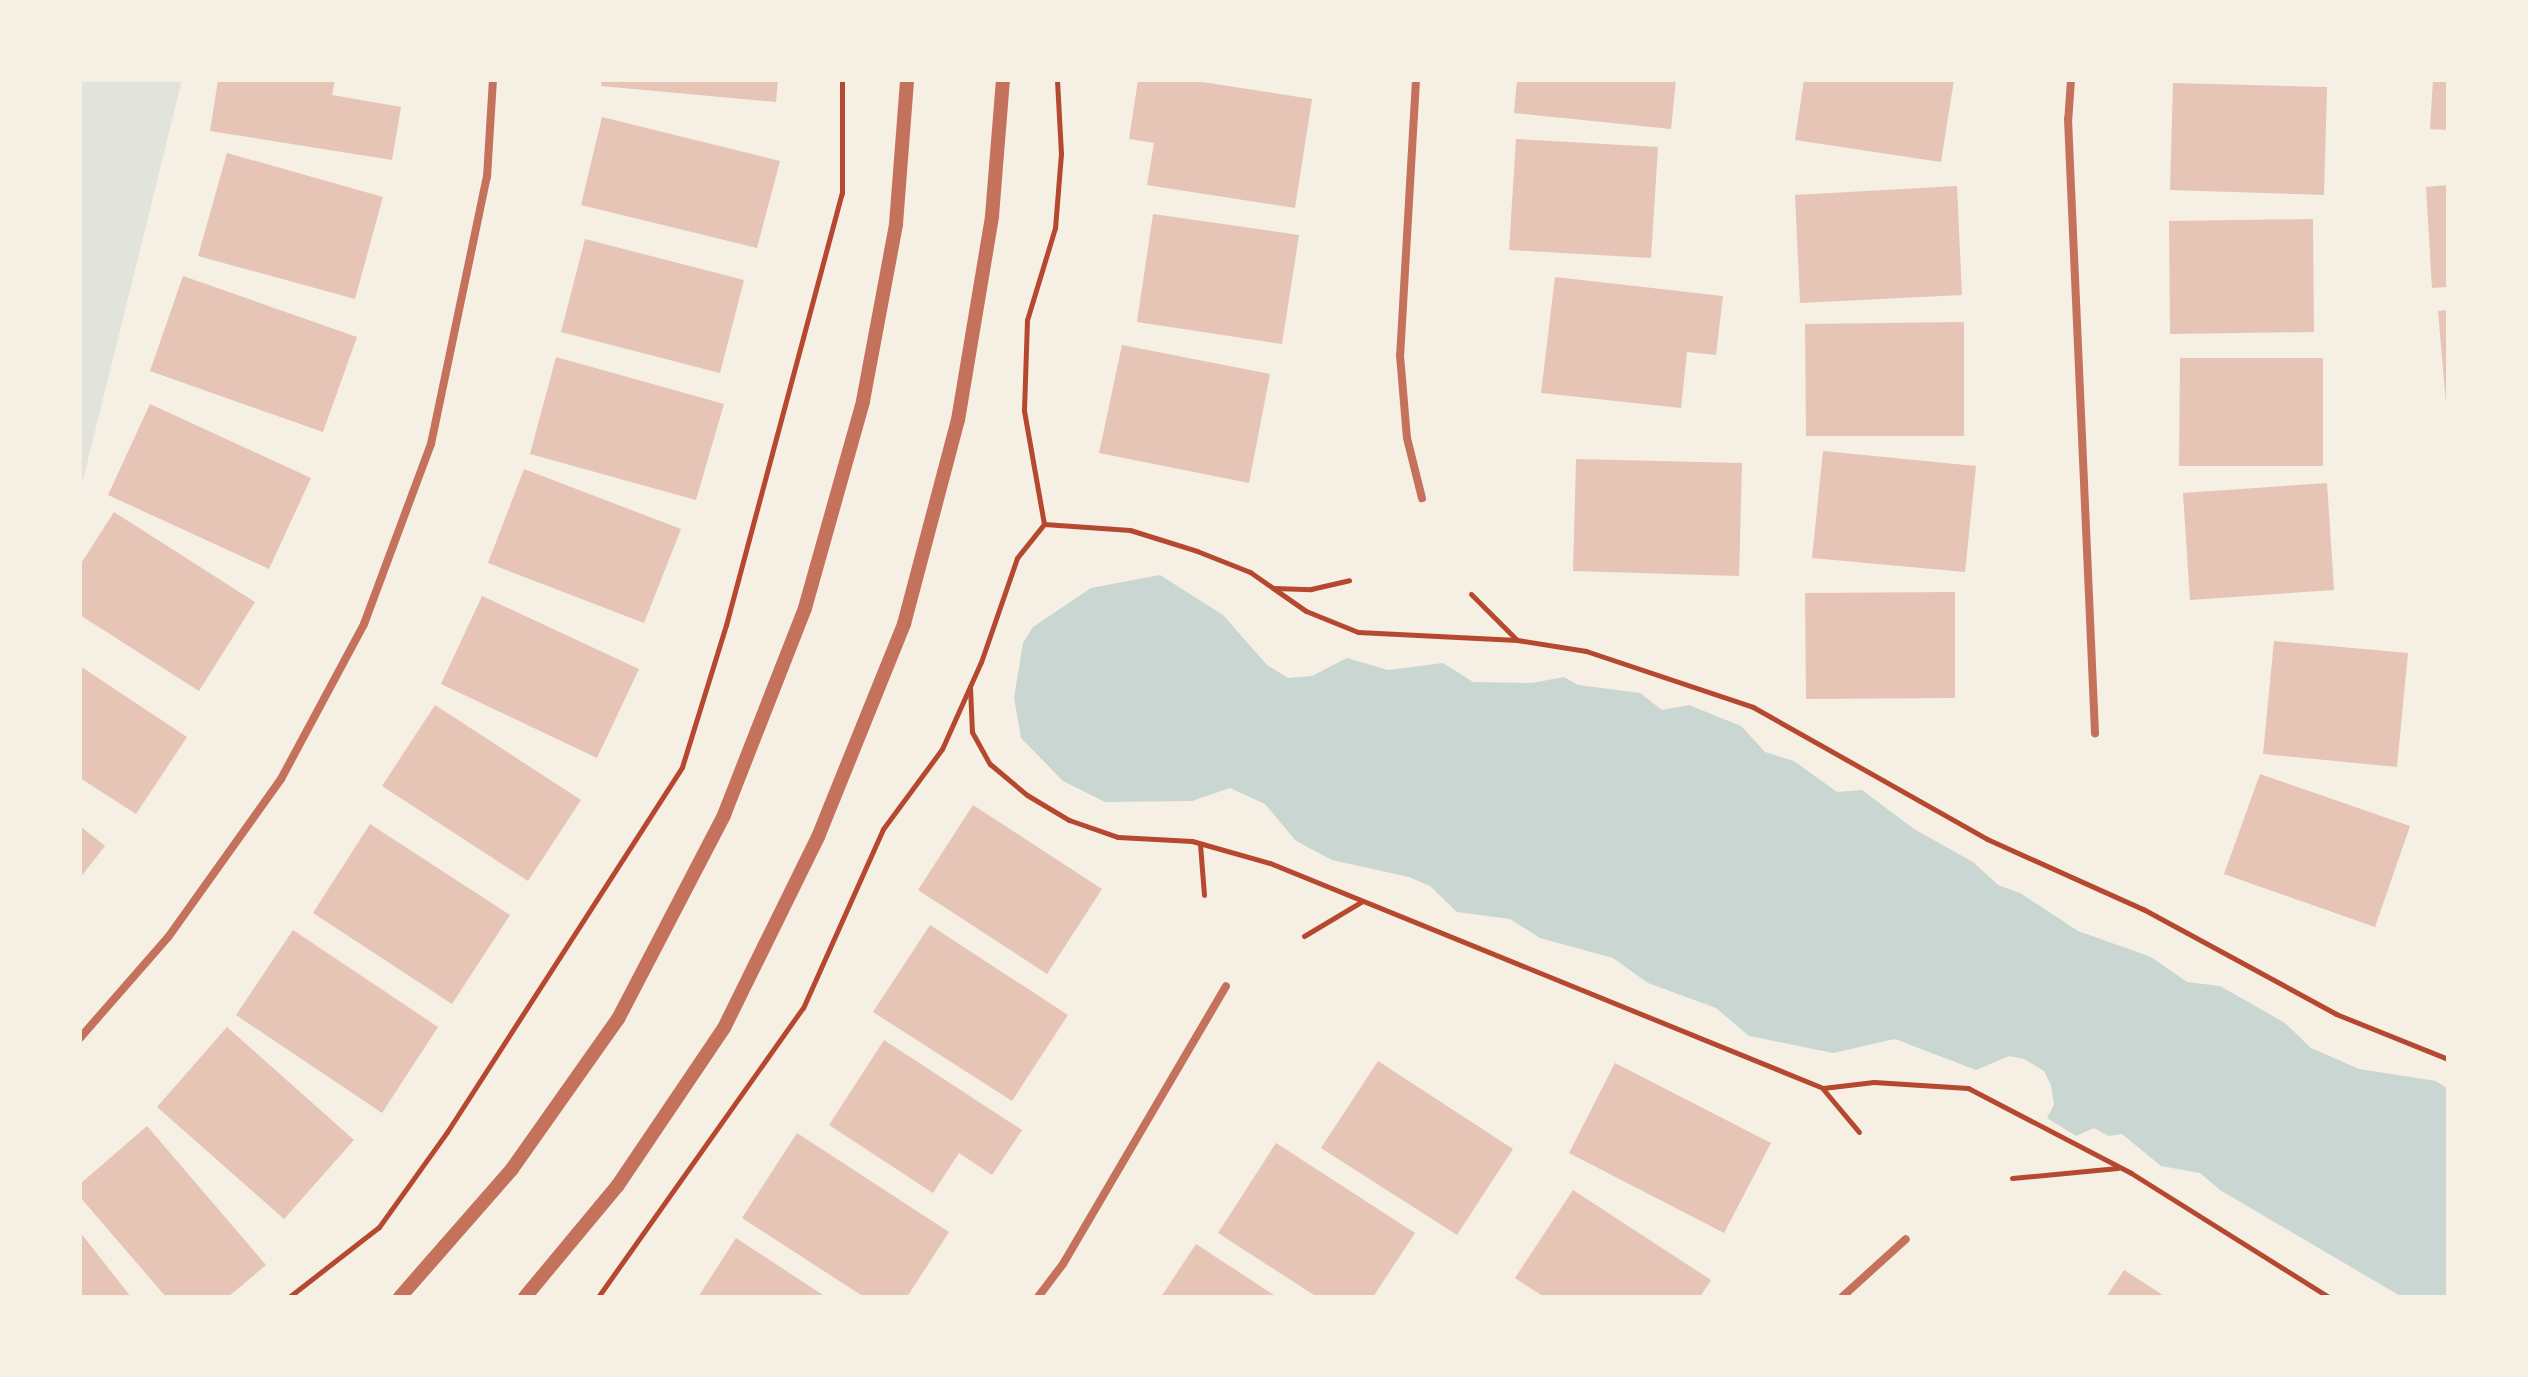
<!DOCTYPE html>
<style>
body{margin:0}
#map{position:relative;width:2528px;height:1377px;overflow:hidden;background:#f6efe4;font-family:Rubik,sans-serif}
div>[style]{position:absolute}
.green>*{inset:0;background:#e2e4dc}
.water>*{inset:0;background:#c9d6d2}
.building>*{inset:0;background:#e6c5b7}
.path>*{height:5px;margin:-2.5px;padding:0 2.5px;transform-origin:2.5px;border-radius:2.5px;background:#b5482f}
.minor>*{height:8px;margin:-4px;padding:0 4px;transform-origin:4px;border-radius:4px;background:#c5725c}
.tertiary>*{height:14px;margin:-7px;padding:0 7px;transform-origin:7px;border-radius:7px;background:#c5725c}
span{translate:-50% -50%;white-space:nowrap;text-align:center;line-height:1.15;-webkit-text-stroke:8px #f6efe4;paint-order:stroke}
.frame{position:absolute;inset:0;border:82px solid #f6efe4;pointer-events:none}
</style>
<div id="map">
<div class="green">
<i style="clip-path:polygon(80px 80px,182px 80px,80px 492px)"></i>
</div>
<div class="water">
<i style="clip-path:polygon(1160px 575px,1223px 615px,1267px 665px,1288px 678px,1312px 676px,1347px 658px,1388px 670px,1443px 663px,1473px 682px,1532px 683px,1564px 677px,1578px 685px,1640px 693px,1662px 710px,1689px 705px,1741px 726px,1765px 752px,1794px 761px,1837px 792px,1862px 790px,1914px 829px,1973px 862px,1998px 885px,2020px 893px,2078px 931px,2151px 957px,2187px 982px,2220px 986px,2285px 1023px,2311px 1048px,2359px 1069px,2436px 1081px,2448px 1089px,2448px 1297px,2402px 1297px,2220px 1190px,2200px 1173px,2161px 1166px,2122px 1134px,2109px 1136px,2094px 1128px,2076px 1136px,2047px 1118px,2054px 1105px,2051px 1085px,2044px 1071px,2024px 1059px,2009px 1056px,1976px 1070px,1895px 1039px,1833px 1053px,1749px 1036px,1716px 1008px,1648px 983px,1613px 958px,1540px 938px,1510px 919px,1457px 912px,1430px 886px,1409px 877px,1332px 860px,1296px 841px,1265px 804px,1230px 788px,1192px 801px,1105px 802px,1063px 781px,1021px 738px,1014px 698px,1023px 643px,1033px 627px,1091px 588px)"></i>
</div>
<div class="building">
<i style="clip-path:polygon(218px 80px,335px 80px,332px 95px,401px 107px,392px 160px,210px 131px)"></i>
<i style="clip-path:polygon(602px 80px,778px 80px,776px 102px,601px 86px)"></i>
<i style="clip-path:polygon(1138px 80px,1189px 80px,1312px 99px,1295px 208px,1147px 185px,1154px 143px,1129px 139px)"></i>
<i style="clip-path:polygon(1517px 80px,1676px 80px,1671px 129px,1514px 113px)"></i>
<i style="clip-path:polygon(1804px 80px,1954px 80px,1941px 162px,1795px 140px)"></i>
<i style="clip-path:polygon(2433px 80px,2448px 80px,2448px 130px,2430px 129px)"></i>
<i style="clip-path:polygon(2173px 83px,2327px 87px,2324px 195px,2170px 190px)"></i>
<i style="clip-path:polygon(602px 117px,780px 161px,757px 248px,581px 205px)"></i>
<i style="clip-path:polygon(1516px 139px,1658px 147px,1651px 258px,1509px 250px)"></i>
<i style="clip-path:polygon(227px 153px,383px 197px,355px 299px,198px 256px)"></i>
<i style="clip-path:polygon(2448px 185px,2448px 287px,2432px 288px,2426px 187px)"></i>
<i style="clip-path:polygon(1957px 186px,1962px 295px,1800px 303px,1795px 195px)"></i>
<i style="clip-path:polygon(1153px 214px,1299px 235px,1282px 344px,1137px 322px)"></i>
<i style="clip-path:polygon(2313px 219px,2314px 332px,2170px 334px,2169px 221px)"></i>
<i style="clip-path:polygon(585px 239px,744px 280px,720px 373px,561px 332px)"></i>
<i style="clip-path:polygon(183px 276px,357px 337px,323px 432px,150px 371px)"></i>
<i style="clip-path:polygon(1555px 277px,1723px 296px,1716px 355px,1687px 352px,1681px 408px,1541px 393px)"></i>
<i style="clip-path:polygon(2448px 310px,2448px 404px,2446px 404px,2438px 311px)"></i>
<i style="clip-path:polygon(1964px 322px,1964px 436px,1806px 436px,1805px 324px)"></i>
<i style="clip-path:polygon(1122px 345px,1270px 374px,1249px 483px,1099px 453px)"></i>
<i style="clip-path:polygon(556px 357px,724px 404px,696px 500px,530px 454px)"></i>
<i style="clip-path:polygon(2180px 358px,2323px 358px,2323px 466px,2179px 466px)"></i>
<i style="clip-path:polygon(150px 404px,311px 478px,269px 569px,108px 495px)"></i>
<i style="clip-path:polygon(1823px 451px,1976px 466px,1965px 572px,1812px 558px)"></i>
<i style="clip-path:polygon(1576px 459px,1742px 463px,1739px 576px,1573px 571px)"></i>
<i style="clip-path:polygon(524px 469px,681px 529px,644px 623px,488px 563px)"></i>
<i style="clip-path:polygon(2327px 483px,2334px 590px,2190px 600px,2183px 493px)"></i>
<i style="clip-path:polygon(114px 512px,255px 602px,199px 691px,80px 615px,80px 565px)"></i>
<i style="clip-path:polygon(1955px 592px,1955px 698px,1806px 699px,1805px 593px)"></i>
<i style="clip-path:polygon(482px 596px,639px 669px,597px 758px,441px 684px)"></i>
<i style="clip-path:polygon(2274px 641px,2408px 653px,2397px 767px,2263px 754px)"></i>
<i style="clip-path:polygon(80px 666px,187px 737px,136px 814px,80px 778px)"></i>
<i style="clip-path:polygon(435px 705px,581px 800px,528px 881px,382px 786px)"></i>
<i style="clip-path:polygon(2260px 774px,2410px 826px,2375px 927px,2224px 874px)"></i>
<i style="clip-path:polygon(973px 805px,1102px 889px,1047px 974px,918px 890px)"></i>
<i style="clip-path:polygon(370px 824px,510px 915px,452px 1004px,313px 913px)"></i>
<i style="clip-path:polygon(80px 826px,105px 846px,80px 878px)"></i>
<i style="clip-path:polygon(930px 925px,1068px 1015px,1012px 1101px,873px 1012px)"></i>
<i style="clip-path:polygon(293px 930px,438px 1027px,382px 1113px,236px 1015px)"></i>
<i style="clip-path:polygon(227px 1027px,354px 1140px,284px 1219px,157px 1107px)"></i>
<i style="clip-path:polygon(884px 1040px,1022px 1130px,992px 1175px,959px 1153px,933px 1193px,829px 1125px)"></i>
<i style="clip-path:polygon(1378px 1061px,1513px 1149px,1457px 1235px,1321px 1148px)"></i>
<i style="clip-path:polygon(1615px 1063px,1771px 1143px,1724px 1233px,1569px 1153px)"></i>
<i style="clip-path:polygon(147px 1126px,266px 1265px,228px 1297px,166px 1297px,80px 1197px,80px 1184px)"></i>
<i style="clip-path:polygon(797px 1133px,949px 1232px,907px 1297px,864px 1297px,742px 1218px)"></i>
<i style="clip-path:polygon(1276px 1143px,1415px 1233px,1373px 1297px,1317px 1297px,1218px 1233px)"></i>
<i style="clip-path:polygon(1573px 1190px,1711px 1280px,1700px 1297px,1544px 1297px,1515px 1278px)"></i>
<i style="clip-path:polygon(80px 1232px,131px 1297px,80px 1297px)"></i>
<i style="clip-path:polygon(736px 1238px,826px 1297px,698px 1297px)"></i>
<i style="clip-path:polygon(1196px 1244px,1277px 1297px,1161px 1297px)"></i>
<i style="clip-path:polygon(2124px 1270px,2166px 1297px,2106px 1297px)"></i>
</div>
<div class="path">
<i style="left:1044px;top:524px;width:86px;rotate:4deg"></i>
<i style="left:1130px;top:530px;width:70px;rotate:17.4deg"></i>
<i style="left:1197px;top:551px;width:57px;rotate:21.6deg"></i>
<i style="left:1250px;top:572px;width:68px;rotate:34.9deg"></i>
<i style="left:1306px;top:611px;width:56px;rotate:22deg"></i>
<i style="left:1358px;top:632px;width:159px;rotate:2.9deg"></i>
<i style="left:1517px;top:640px;width:70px;rotate:9.1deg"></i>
<i style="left:1586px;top:651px;width:176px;rotate:18.5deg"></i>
<i style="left:1753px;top:707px;width:269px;rotate:29.4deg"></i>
<i style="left:1987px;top:839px;width:171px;rotate:24.2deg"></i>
<i style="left:2143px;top:909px;width:220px;rotate:28.5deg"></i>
<i style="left:2336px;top:1014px;width:121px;rotate:21.9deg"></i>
<i style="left:1274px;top:588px;width:37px;rotate:2deg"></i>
<i style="left:1311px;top:589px;width:39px;rotate:-13deg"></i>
<i style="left:1471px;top:594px;width:65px;rotate:45deg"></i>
<i style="left:970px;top:687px;width:45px;rotate:87.5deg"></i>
<i style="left:972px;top:732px;width:37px;rotate:61deg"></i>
<i style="left:990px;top:764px;width:48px;rotate:40deg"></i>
<i style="left:1027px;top:795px;width:49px;rotate:30.8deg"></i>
<i style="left:1069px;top:820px;width:52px;rotate:19.1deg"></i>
<i style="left:1118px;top:837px;width:74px;rotate:3.1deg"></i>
<i style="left:1192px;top:841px;width:81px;rotate:15.8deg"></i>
<i style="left:1270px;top:863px;width:597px;rotate:22.14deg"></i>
<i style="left:1823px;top:1088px;width:51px;rotate:-6.7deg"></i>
<i style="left:1874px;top:1082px;width:94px;rotate:3.7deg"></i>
<i style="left:1968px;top:1088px;width:184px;rotate:27.5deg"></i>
<i style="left:2131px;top:1173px;width:234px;rotate:32.1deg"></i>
<i style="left:1200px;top:844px;width:51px;rotate:85.5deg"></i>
<i style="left:1304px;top:936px;width:66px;rotate:-30.8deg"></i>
<i style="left:1823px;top:1089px;width:56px;rotate:50.1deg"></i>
<i style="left:2012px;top:1178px;width:106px;rotate:-5.4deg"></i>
<i style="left:289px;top:1297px;width:114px;rotate:-37.9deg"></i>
<i style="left:379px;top:1227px;width:117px;rotate:-54.4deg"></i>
<i style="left:447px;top:1132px;width:434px;rotate:-57.2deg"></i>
<i style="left:682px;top:767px;width:149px;rotate:-72.8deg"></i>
<i style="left:726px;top:625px;width:447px;rotate:-75deg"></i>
<i style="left:842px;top:193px;width:113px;rotate:-90deg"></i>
<i style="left:598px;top:1297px;width:354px;rotate:-54.7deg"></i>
<i style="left:803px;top:1008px;width:196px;rotate:-65.9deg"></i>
<i style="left:883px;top:829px;width:99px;rotate:-53.6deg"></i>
<i style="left:942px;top:749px;width:95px;rotate:-65.9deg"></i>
<i style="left:981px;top:662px;width:110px;rotate:-70.9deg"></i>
<i style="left:1017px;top:558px;width:43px;rotate:-51.5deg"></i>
<i style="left:1044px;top:524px;width:116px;rotate:-100deg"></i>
<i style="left:1024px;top:410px;width:90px;rotate:-88.1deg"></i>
<i style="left:1027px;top:320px;width:96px;rotate:-73.1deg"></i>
<i style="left:1055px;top:228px;width:74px;rotate:-85.4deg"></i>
<i style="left:1061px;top:154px;width:74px;rotate:-93.1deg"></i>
</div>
<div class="minor">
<i style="left:1416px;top:80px;width:275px;rotate:93.3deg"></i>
<i style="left:1400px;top:355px;width:83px;rotate:85.2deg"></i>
<i style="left:1407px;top:438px;width:62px;rotate:76deg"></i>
<i style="left:2071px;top:80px;width:39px;rotate:94deg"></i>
<i style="left:2068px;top:119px;width:615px;rotate:87.48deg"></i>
<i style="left:80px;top:1038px;width:135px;rotate:-48.9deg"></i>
<i style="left:169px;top:936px;width:193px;rotate:-54.5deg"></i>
<i style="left:281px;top:779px;width:176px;rotate:-61.8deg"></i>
<i style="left:364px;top:624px;width:192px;rotate:-69.6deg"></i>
<i style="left:431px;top:444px;width:273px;rotate:-78.2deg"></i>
<i style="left:487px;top:177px;width:97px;rotate:-86.5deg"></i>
<i style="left:1038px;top:1297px;width:41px;rotate:-52.9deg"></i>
<i style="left:1063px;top:1264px;width:322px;rotate:-59.6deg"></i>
<i style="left:1842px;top:1297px;width:86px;rotate:-42.2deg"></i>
</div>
<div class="tertiary">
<i style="left:400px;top:1297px;width:170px;rotate:-48.8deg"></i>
<i style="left:512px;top:1169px;width:184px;rotate:-54.8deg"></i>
<i style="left:618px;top:1019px;width:230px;rotate:-62.5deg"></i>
<i style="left:724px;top:815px;width:222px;rotate:-68.6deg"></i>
<i style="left:805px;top:608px;width:215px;rotate:-74.3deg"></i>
<i style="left:863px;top:401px;width:180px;rotate:-79.4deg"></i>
<i style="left:896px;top:224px;width:144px;rotate:-85.6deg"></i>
<i style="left:525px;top:1297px;width:146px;rotate:-50.3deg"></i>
<i style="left:618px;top:1185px;width:189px;rotate:-56deg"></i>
<i style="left:724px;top:1028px;width:213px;rotate:-63.8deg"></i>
<i style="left:818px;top:837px;width:230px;rotate:-68deg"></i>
<i style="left:904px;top:624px;width:211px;rotate:-75.2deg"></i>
<i style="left:958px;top:420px;width:207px;rotate:-80.5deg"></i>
<i style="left:992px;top:216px;width:136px;rotate:-85.4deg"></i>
</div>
<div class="frame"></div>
</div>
